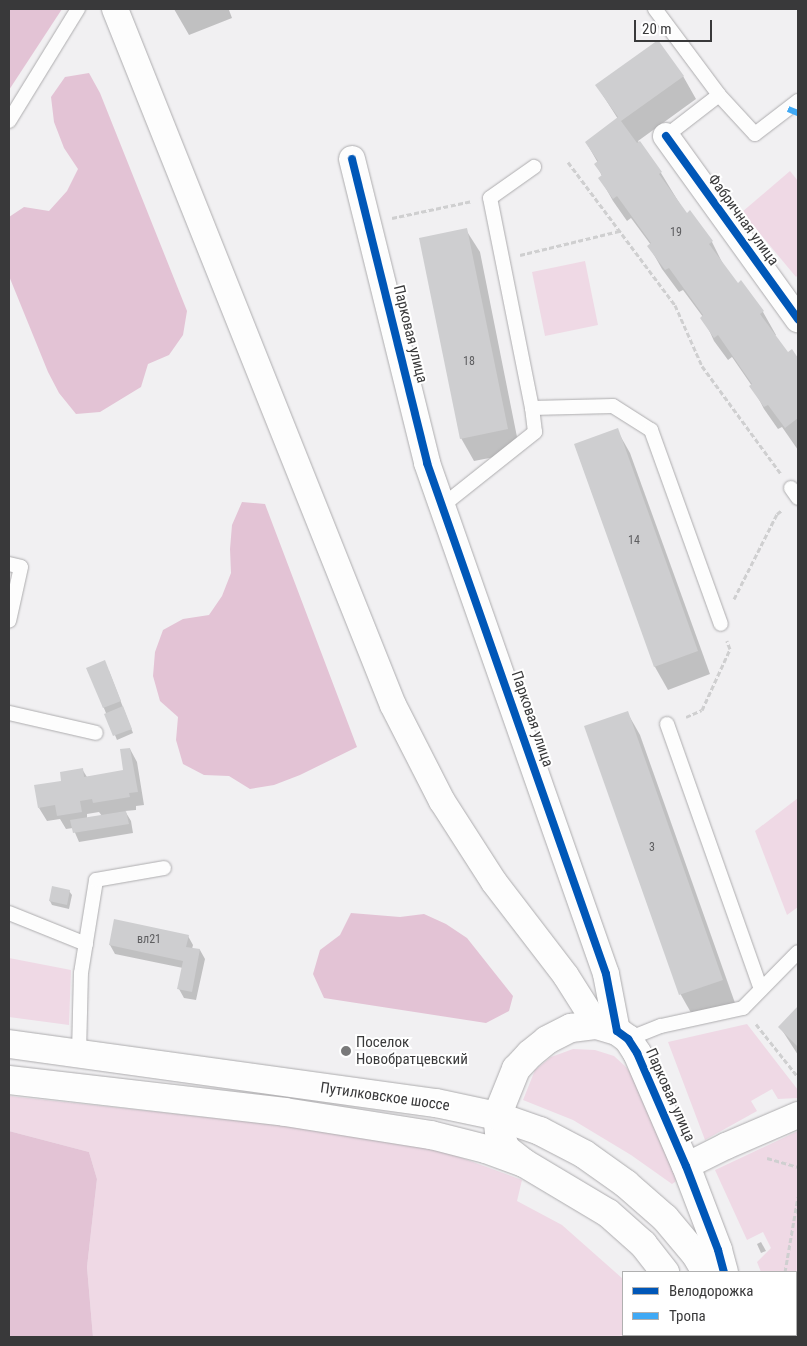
<!DOCTYPE html>
<meta charset="utf-8">
<style>
body{margin:0}
#map{position:relative;width:807px;height:1346px;overflow:hidden;background:#f1f0f2;font-family:"Roboto Condensed",sans-serif}
div>[style]{position:absolute}
.green>*{inset:0;background:#efd9e5}
.forest>*{inset:0;background:#e3c3d5}
.shadow>*{inset:0;background:#0003}
.building>*{inset:0;background:#ceced0}
.path>*{height:3px;margin-top:-1.5px;transform-origin:0;background:repeating-linear-gradient(90deg,#cfcfd0 0 5px,transparent 0 7.5px)}
.roads{filter:drop-shadow(0 0 1px #adacae) drop-shadow(0 0 1px #adacae)}
.service>*{height:14px;margin:-7px;padding:0 7px;transform-origin:7px;border-radius:7px;background:#fdfdfd}
.minor>*{height:26px;margin:-13px;padding:0 13px;transform-origin:13px;border-radius:13px;background:#fdfdfd}
.tertiary>*{height:28px;margin:-14px;padding:0 14px;transform-origin:14px;border-radius:14px;background:#fdfdfd}
.secondary>*{height:28px;margin:-14px;padding:0 14px;transform-origin:14px;border-radius:14px;background:#fdfdfd}
.quiet>*{height:6px;margin-top:-3px;transform-origin:0;background:repeating-linear-gradient(90deg,#3fa9f5 0 12px,transparent 0 18px)}
.cycleway>*{height:8px;margin:-4px;padding:0 4px;transform-origin:4px;border-radius:4px;background:#0057b8}
.dots>*{width:14px;height:14px;translate:-50% -50%;box-sizing:border-box;border:2px solid #fff;border-radius:50%}
span{translate:-50% -50%;white-space:nowrap;text-align:center;line-height:1.15;-webkit-text-stroke:4px #fff;paint-order:stroke}
.number-label{font-size:12px;color:#5e5e60}
.number-label span{-webkit-text-stroke-width:0}
.street-label{font-size:15px;color:#39393a}
.poi-label{font-size:15px;color:#39393a}
.left{translate:0 -50%;text-align:left}
.frame{position:absolute;inset:0;border:10px solid #39393a;pointer-events:none}
.legend{position:absolute;left:622px;top:1271px;width:175px;height:65px;box-sizing:border-box;background:#fff;border:1px solid #b0b0b0;margin:0;padding:6px 9px;list-style:none;font-size:15px;color:#39393a}
.legend li{display:flex;align-items:center;gap:10px;height:25px}
.legend b{width:25px;border:1px solid #b0b0b0}
.scale{position:absolute;left:634px;top:20px;width:78px;height:22px;box-sizing:border-box;border:2px solid #39393a;border-top:0;padding-left:6px;font-size:15px;line-height:18px;white-space:nowrap;color:#39393a;-webkit-text-stroke:4px #fff;paint-order:stroke}
</style>
<div id="map">
<div class="green">
<i style="clip-path:polygon(790px 171px,798px 181px,798px 275px,796px 277px,742px 212px)"></i>
<i style="clip-path:polygon(585px 261px,598px 325px,545px 336px,532px 272px)"></i>
<i style="clip-path:polygon(798px 798px,798px 907px,787px 915px,755px 831px)"></i>
<i style="clip-path:polygon(9px 958px,71px 970px,69px 1025px,9px 1017px)"></i>
<i style="clip-path:polygon(747px 1024px,798px 1090px,798px 1098px,778px 1099px,772px 1089px,751px 1101px,757px 1111px,705px 1140px,668px 1042px)"></i>
<i style="clip-path:polygon(573px 1049px,595px 1050px,614px 1056px,626px 1067px,636px 1080px,676px 1179px,675px 1182px,672px 1184px,631px 1155px,573px 1120px,523px 1100px,535px 1070px,551px 1057px)"></i>
<i style="clip-path:polygon(9px 1096px,318px 1129px,400px 1141px,451px 1154px,522px 1180px,517px 1201px,562px 1225px,623px 1279px,623px 1335px,655px 1335px,656px 1337px,93px 1337px,87px 1267px,97px 1179px,89px 1152px,9px 1131px)"></i>
<i style="clip-path:polygon(798px 1131px,798px 1334px,796px 1327px,796px 1272px,761px 1272px,757px 1262px,771px 1248px,763px 1232px,747px 1240px,715px 1170px)"></i>
</div>
<div class="forest">
<i style="clip-path:polygon(9px 9px,62px 9px,9px 90px)"></i>
<i style="clip-path:polygon(89px 73px,100px 93px,187px 311px,183px 335px,169px 355px,148px 364px,141px 387px,100px 412px,76px 414px,59px 393px,48px 372px,9px 276px,9px 217px,24px 207px,49px 211px,67px 191px,78px 169px,64px 148px,54px 122px,51px 97px,65px 77px)"></i>
<i style="clip-path:polygon(242px 502px,265px 504px,357px 747px,300px 775px,274px 785px,250px 789px,229px 776px,204px 775px,183px 764px,176px 740px,178px 717px,160px 701px,153px 676px,155px 652px,163px 630px,183px 619px,209px 615px,222px 596px,231px 573px,230px 549px,232px 525px)"></i>
<i style="clip-path:polygon(351px 913px,400px 917px,424px 914px,446px 924px,467px 938px,513px 996px,509px 1011px,486px 1023px,324px 998px,313px 974px,320px 950px,340px 935px)"></i>
<i style="clip-path:polygon(9px 1131px,89px 1152px,97px 1179px,87px 1267px,93px 1337px,9px 1337px)"></i>
</div>
<div class="shadow">
<i style="clip-path:polygon(174px 9px,233px 9px,229px 10px,232px 18px,189px 35px)"></i>
<i style="clip-path:polygon(683px 76px,696px 99px,638px 141px,661px 173px,686px 214px,712px 242px,724px 266px,737px 284px,741px 282px,763px 312px,776px 335px,774px 336px,787px 354px,792px 351px,798px 360px,798px 450px,782px 427px,778px 429px,764px 409px,752px 386px,732px 357px,728px 360px,714px 341px,703px 317px,683px 290px,679px 292px,662px 269px,649px 246px,651px 245px,631px 218px,627px 221px,613px 201px,600px 178px,602px 176px,596px 164px,598px 163px,586px 142px,618px 119px,597px 86px)"></i>
<i style="clip-path:polygon(466px 230px,480px 252px,520px 452px,474px 461px,461px 438px)"></i>
<i style="clip-path:polygon(617px 430px,630px 453px,710px 674px,668px 690px,655px 667px,575px 445px)"></i>
<i style="clip-path:polygon(88px 669px,109px 671px,133px 733px,117px 740px)"></i>
<i style="clip-path:polygon(627px 712px,640px 735px,735px 1003px,694px 1018px,681px 995px,586px 727px)"></i>
<i style="clip-path:polygon(evenodd,130px 749px,137px 762px,144px 805px,136px 806px,136px 810px,125px 811px,131px 821px,133px 833px,79px 842px,73px 828px,66px 829px,60px 819px,47px 821px,39px 808px,62px 782px,82px 769px,87px 777px,125px 771px,130px 749px,99px 812px,102px 816px,87px 818px,87px 814px,99px 812px)"></i>
<i style="clip-path:polygon(69px 891px,72px 895px,69px 909px,52px 905px,50px 901px)"></i>
<i style="clip-path:polygon(188px 936px,193px 945px,192px 949px,200px 950px,205px 959px,196px 1000px,184px 998px,179px 989px,183px 968px,115px 954px,110px 945px)"></i>
<i style="clip-path:polygon(798px 1008px,798px 1055px,780px 1027px)"></i>
<i style="clip-path:polygon(761px 1242px,766px 1251px,761px 1253px,757px 1244px)"></i>
</div>
<div class="building">
<i style="clip-path:polygon(658px 40px,684px 76px,621px 121px,637px 143px,640px 141px,662px 172px,659px 174px,687px 213px,690px 210px,713px 241px,709px 244px,738px 283px,741px 280px,764px 311px,760px 314px,788px 352px,792px 349px,798px 358px,798px 418px,785px 428px,768px 405px,764px 407px,749px 386px,752px 384px,718px 335px,714px 338px,700px 318px,703px 315px,669px 268px,665px 270px,647px 246px,651px 243px,617px 196px,613px 199px,598px 178px,602px 175px,594px 164px,598px 161px,585px 142px,618px 117px,595px 85px)"></i>
<i style="clip-path:polygon(467px 228px,508px 429px,460px 439px,419px 238px)"></i>
<i style="clip-path:polygon(618px 428px,698px 651px,654px 667px,574px 444px)"></i>
<i style="clip-path:polygon(105px 660px,121px 701px,103px 708px,86px 668px)"></i>
<i style="clip-path:polygon(123px 706px,132px 729px,113px 736px,104px 714px)"></i>
<i style="clip-path:polygon(628px 711px,723px 980px,679px 995px,584px 726px)"></i>
<i style="clip-path:polygon(130px 748px,138px 792px,129px 793px,130px 797px,93px 803px,92px 799px,80px 801px,82px 812px,57px 816px,55px 805px,38px 808px,34px 785px,61px 781px,60px 772px,83px 768px,84px 777px,123px 770px,120px 749px)"></i>
<i style="clip-path:polygon(126px 811px,129px 824px,73px 833px,70px 820px)"></i>
<i style="clip-path:polygon(52px 886px,70px 890px,67px 905px,49px 901px)"></i>
<i style="clip-path:polygon(114px 919px,189px 935px,186px 947px,200px 949px,192px 992px,177px 989px,183px 961px,109px 945px)"></i>
<i style="clip-path:polygon(798px 1006px,798px 1047px,778px 1027px)"></i>
</div>
<div class="path">
<i style="left:568px;top:162px;width:179px;rotate:53.2deg"></i>
<i style="left:675px;top:305px;width:67px;rotate:66.1deg"></i>
<i style="left:702px;top:366px;width:134px;rotate:53.8deg"></i>
<i style="left:392px;top:218px;width:82px;rotate:-12deg"></i>
<i style="left:520px;top:255px;width:102px;rotate:-13.6deg"></i>
<i style="left:734px;top:599px;width:95px;rotate:-63.2deg"></i>
<i style="left:777px;top:514px;width:6px;rotate:-39deg"></i>
<i style="left:686px;top:717px;width:17px;rotate:-24deg"></i>
<i style="left:702px;top:710px;width:67px;rotate:-65.3deg"></i>
<i style="left:730px;top:649px;width:9px;rotate:-111deg"></i>
<i style="left:756px;top:1024px;width:68px;rotate:51.6deg"></i>
<i style="left:767px;top:1158px;width:32px;rotate:16deg"></i>
<i style="left:785px;top:1272px;width:76px;rotate:-80.2deg"></i>
</div>
<div class="roads">
<div class="service">
<i style="left:655px;top:9px;width:107px;rotate:53.3deg"></i>
<i style="left:719px;top:95px;width:67px;rotate:142.3deg"></i>
<i style="left:719px;top:95px;width:53px;rotate:47.3deg"></i>
<i style="left:755px;top:134px;width:54px;rotate:-37.5deg"></i>
<i style="left:9px;top:121px;width:132px;rotate:-58.4deg"></i>
<i style="left:532px;top:408px;width:81px;rotate:-1.4deg"></i>
<i style="left:613px;top:406px;width:45px;rotate:32.3deg"></i>
<i style="left:651px;top:430px;width:206px;rotate:70.2deg"></i>
<i style="left:791px;top:488px;width:12px;rotate:55deg"></i>
<i style="left:442px;top:506px;width:119px;rotate:-38.5deg"></i>
<i style="left:535px;top:432px;width:24px;rotate:-97deg"></i>
<i style="left:532px;top:408px;width:214px;rotate:-101.3deg"></i>
<i style="left:490px;top:198px;width:54px;rotate:-35.2deg"></i>
<i style="left:9px;top:564px;width:12px;rotate:14deg"></i>
<i style="left:21px;top:567px;width:55px;rotate:102.5deg"></i>
<i style="left:9px;top:713px;width:89px;rotate:12.9deg"></i>
<i style="left:667px;top:724px;width:281px;rotate:70.5deg"></i>
<i style="left:9px;top:913px;width:83px;rotate:21.9deg"></i>
<i style="left:628px;top:1039px;width:35px;rotate:-22deg"></i>
<i style="left:661px;top:1026px;width:84px;rotate:-12.4deg"></i>
<i style="left:743px;top:1008px;width:78px;rotate:-45.5deg"></i>
<i style="left:79px;top:1053px;width:80px;rotate:-88.6deg"></i>
<i style="left:81px;top:973px;width:94px;rotate:-80.8deg"></i>
<i style="left:96px;top:880px;width:69px;rotate:-10deg"></i>
</div>
<div class="minor">
<i style="left:115px;top:9px;width:749px;rotate:68.23deg"></i>
<i style="left:393px;top:705px;width:108px;rotate:63deg"></i>
<i style="left:442px;top:801px;width:96px;rotate:57.3deg"></i>
<i style="left:494px;top:882px;width:118px;rotate:52.5deg"></i>
<i style="left:566px;top:976px;width:58px;rotate:57.7deg"></i>
<i style="left:666px;top:136px;width:226px;rotate:54.2deg"></i>
<i style="left:352px;top:159px;width:313px;rotate:76.1deg"></i>
<i style="left:427px;top:463px;width:541px;rotate:70.69deg"></i>
<i style="left:606px;top:974px;width:58px;rotate:79.1deg"></i>
<i style="left:686px;top:1166px;width:45px;rotate:-26.6deg"></i>
<i style="left:726px;top:1146px;width:78px;rotate:-23.3deg"></i>
</div>
<div class="tertiary">
<i style="left:524px;top:1163px;width:23px;rotate:-142deg"></i>
<i style="left:506px;top:1149px;width:18px;rotate:-112deg"></i>
<i style="left:499px;top:1132px;width:16px;rotate:-97deg"></i>
<i style="left:497px;top:1116px;width:51px;rotate:-68deg"></i>
<i style="left:516px;top:1069px;width:21px;rotate:-47deg"></i>
<i style="left:530px;top:1054px;width:22px;rotate:-39deg"></i>
<i style="left:547px;top:1040px;width:27px;rotate:-27deg"></i>
<i style="left:571px;top:1028px;width:26px;rotate:-7deg"></i>
<i style="left:597px;top:1025px;width:21px;rotate:17deg"></i>
<i style="left:617px;top:1031px;width:14px;rotate:36deg"></i>
<i style="left:628px;top:1039px;width:17px;rotate:57deg"></i>
<i style="left:637px;top:1053px;width:123px;rotate:66.6deg"></i>
<i style="left:686px;top:1166px;width:90px;rotate:69.1deg"></i>
<i style="left:718px;top:1250px;width:23px;rotate:75deg"></i>
</div>
<div class="secondary">
<i style="left:9px;top:1044px;width:431px;rotate:7.9deg"></i>
<i style="left:436px;top:1103px;width:62px;rotate:12deg"></i>
<i style="left:497px;top:1116px;width:46px;rotate:19.2deg"></i>
<i style="left:540px;top:1131px;width:50px;rotate:27.6deg"></i>
<i style="left:584px;top:1154px;width:52px;rotate:35.5deg"></i>
<i style="left:626px;top:1184px;width:52px;rotate:41.1deg"></i>
<i style="left:665px;top:1218px;width:48px;rotate:50deg"></i>
<i style="left:696px;top:1255px;width:20px;rotate:60deg"></i>
<i style="left:9px;top:1080px;width:278px;rotate:6.6deg"></i>
<i style="left:285px;top:1112px;width:148px;rotate:9deg"></i>
<i style="left:431px;top:1135px;width:57px;rotate:14.3deg"></i>
<i style="left:486px;top:1149px;width:40px;rotate:20.2deg"></i>
<i style="left:524px;top:1163px;width:98px;rotate:30.8deg"></i>
<i style="left:608px;top:1213px;width:47px;rotate:41.5deg"></i>
<i style="left:643px;top:1244px;width:36px;rotate:52deg"></i>
<i style="left:700px;top:1335px;width:3px;rotate:45deg"></i>
<i style="left:743px;top:1335px;width:2px;rotate:63deg"></i>
</div>
</div>
<div class="quiet">
<i style="left:788px;top:109px;width:11px;rotate:22deg"></i>
</div>
<div class="cycleway">
<i style="left:666px;top:136px;width:226px;rotate:54.2deg"></i>
<i style="left:352px;top:159px;width:313px;rotate:76.1deg"></i>
<i style="left:427px;top:463px;width:541px;rotate:70.69deg"></i>
<i style="left:606px;top:974px;width:58px;rotate:79.1deg"></i>
<i style="left:617px;top:1031px;width:14px;rotate:36deg"></i>
<i style="left:628px;top:1039px;width:17px;rotate:57deg"></i>
<i style="left:637px;top:1053px;width:123px;rotate:66.6deg"></i>
<i style="left:686px;top:1166px;width:90px;rotate:69.1deg"></i>
<i style="left:718px;top:1250px;width:23px;rotate:75deg"></i>
</div>
<div class="dots">
<i style="left:346px;top:1051px;background:#79797a"></i>
</div>
<div class="number-label">
<span style="left:676px;top:233px">19</span>
<span style="left:469px;top:362px">18</span>
<span style="left:634px;top:541px">14</span>
<span style="left:652px;top:848px">3</span>
<span style="left:149px;top:940px">вл21</span>
</div>
<div class="street-label">
<span style="left:743px;top:220px;rotate:54deg">Фабричная улица</span>
<span style="left:410px;top:334px;rotate:76deg">Парковая улица</span>
<span style="left:532px;top:719px;rotate:71deg">Парковая улица</span>
<span style="left:670px;top:1095px;rotate:66deg">Парковая улица</span>
<span style="left:385px;top:1097px;rotate:8deg">Путилковское шоссе</span>
</div>
<div class="poi-label">
<span class="left" style="left:356px;top:1051px">Поселок<br>Новобратцевский</span>
</div>
<div class="frame"></div>
<ul class="legend">
<li><b style="height:6px;background:#0057b8"></b>Велодорожка</li>
<li><b style="height:6px;background:#3fa9f5"></b>Тропа</li>
</ul>
<div class="scale">20 m</div>
</div>
